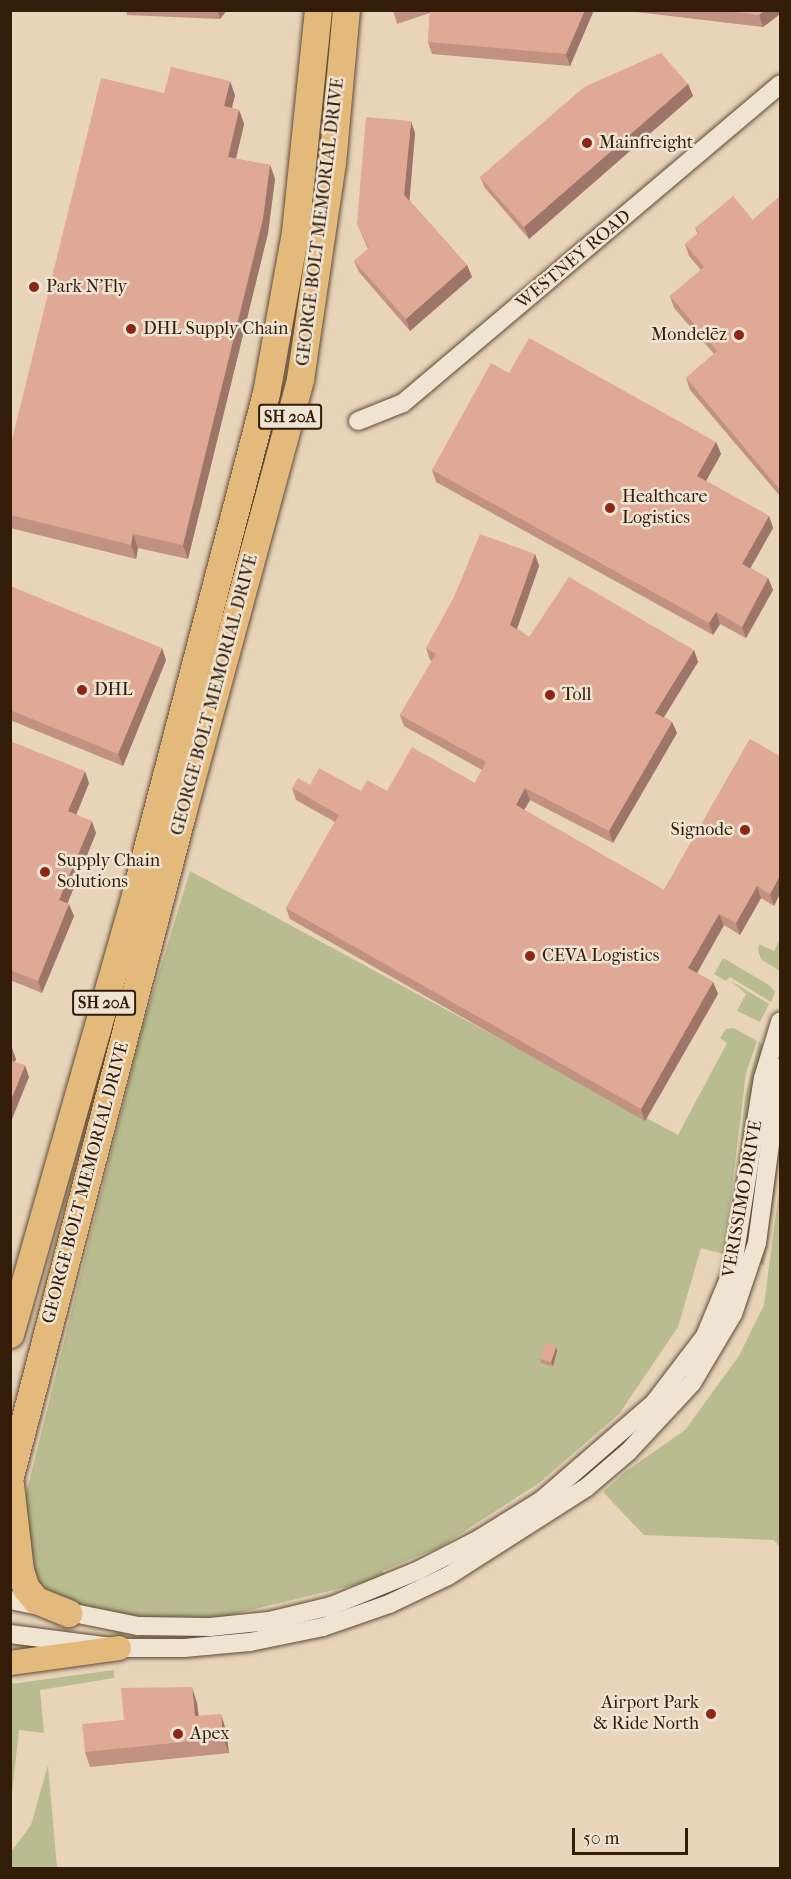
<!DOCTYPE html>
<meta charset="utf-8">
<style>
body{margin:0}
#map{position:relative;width:791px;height:1879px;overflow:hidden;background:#e7d4b9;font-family:"IM FELL French Canon",serif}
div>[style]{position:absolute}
.green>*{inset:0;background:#b8bc8e}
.roads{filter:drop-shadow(0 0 2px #604a34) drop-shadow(0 0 2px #604a34)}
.minor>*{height:18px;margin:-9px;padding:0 9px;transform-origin:9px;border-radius:9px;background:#efe3d2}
.major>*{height:24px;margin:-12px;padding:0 12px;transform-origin:12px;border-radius:12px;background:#e4ba7c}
.highway>*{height:27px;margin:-13.5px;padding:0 13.5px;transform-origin:13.5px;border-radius:13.5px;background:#e4ba7c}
.wall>*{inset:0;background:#c19181}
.shaded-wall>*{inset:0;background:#9d7669}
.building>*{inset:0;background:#e0a996}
.dots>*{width:16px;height:16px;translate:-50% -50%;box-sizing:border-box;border:3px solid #efe3d2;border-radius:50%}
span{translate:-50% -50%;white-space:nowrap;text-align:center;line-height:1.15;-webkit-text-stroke:5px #efe3d2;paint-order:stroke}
.shield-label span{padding:2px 4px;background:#efe3d2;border:2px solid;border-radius:4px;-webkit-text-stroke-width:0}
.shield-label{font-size:16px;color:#331c08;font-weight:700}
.poi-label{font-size:18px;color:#331c08}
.left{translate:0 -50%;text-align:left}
.right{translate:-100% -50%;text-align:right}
.street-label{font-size:18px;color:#331c08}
.frame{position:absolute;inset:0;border:12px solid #331c08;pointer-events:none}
.scale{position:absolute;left:572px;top:1828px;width:116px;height:27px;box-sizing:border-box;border:3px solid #331c08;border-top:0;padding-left:8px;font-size:18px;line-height:21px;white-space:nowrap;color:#331c08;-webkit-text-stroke:4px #efe3d2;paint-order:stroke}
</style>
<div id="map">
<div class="green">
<i style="clip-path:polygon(190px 871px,678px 1135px,727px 1043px,720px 1038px,726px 1029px,734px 1028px,757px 1041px,746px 1073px,724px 1254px,701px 1248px,678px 1327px,619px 1414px,539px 1483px,440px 1547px,382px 1571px,387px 1577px,201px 1622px,124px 1617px,64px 1601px,29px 1576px,23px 1506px,143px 1025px)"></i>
<i style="clip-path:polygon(780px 939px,780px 971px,761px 959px,758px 950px,759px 944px,774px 951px)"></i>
<i style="clip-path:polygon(723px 958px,769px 985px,775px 992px,771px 1002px,730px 977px,726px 981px,714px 974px)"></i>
<i style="clip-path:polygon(731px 981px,769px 1004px,760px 1022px,737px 1011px,746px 994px)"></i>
<i style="clip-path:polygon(759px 1041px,763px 1045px,755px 1076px,743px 1173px,738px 1173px,745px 1097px)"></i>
<i style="clip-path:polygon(780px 1105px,780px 1154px,764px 1265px,760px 1264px)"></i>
<i style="clip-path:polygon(780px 1183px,780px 1547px,774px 1540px,644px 1535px,603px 1492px,625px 1472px,685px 1430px,739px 1356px,764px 1305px)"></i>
<i style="clip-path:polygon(114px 1670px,114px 1678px,40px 1690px,44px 1733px,19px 1730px,11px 1801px,11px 1684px)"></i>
<i style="clip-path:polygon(48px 1765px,57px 1868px,11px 1868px,11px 1852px,31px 1825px)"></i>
</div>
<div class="roads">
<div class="minor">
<i style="left:358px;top:421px;width:48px;rotate:-21.8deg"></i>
<i style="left:403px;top:403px;width:494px;rotate:-40.2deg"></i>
<i style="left:10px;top:1600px;width:131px;rotate:11.5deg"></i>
<i style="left:138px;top:1626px;width:72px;rotate:0.8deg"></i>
<i style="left:210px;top:1627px;width:59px;rotate:-5.8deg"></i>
<i style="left:269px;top:1621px;width:64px;rotate:-13.6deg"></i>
<i style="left:331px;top:1606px;width:95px;rotate:-22.2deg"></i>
<i style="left:419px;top:1570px;width:70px;rotate:-27.3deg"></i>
<i style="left:481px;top:1538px;width:72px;rotate:-31.9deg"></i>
<i style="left:542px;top:1500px;width:148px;rotate:-40.9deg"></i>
<i style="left:654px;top:1403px;width:84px;rotate:-52.7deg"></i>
<i style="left:705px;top:1336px;width:70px;rotate:-67.4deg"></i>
<i style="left:732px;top:1271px;width:195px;rotate:-80.9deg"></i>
<i style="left:763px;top:1078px;width:59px;rotate:-73.1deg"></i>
<i style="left:10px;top:1634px;width:110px;rotate:7.3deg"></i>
<i style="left:119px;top:1648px;width:65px"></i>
<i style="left:184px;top:1648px;width:66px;rotate:-5.2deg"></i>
<i style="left:250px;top:1642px;width:75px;rotate:-11.6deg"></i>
<i style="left:323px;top:1627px;width:70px;rotate:-19.2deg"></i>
<i style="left:389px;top:1604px;width:65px;rotate:-25.4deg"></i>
<i style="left:448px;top:1576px;width:165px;rotate:-32.6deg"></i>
<i style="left:587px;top:1487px;width:54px;rotate:-40.5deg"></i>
<i style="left:628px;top:1452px;width:94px;rotate:-47.2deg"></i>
<i style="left:692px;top:1383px;width:80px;rotate:-59.3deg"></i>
<i style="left:733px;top:1314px;width:75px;rotate:-71.3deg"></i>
<i style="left:757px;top:1243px;width:177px;rotate:-82.5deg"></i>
</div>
<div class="major">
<i style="left:10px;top:1663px;width:110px;rotate:-7.8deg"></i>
</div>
<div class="highway">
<i style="left:10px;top:1334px;width:457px;rotate:-74.1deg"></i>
<i style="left:135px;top:894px;width:518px;rotate:-75.35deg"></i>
<i style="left:266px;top:393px;width:164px;rotate:-79.8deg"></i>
<i style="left:295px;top:232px;width:223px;rotate:-84.1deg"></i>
<i style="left:10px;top:1476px;width:684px;rotate:-75.44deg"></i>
<i style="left:182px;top:814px;width:451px;rotate:-74.8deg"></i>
<i style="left:300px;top:379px;width:218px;rotate:-81.6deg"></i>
<i style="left:332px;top:163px;width:154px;rotate:-84.8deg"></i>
<i style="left:10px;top:1484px;width:87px;rotate:83.4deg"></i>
<i style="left:20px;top:1570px;width:19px;rotate:72deg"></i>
<i style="left:26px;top:1588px;width:16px;rotate:50deg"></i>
<i style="left:36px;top:1600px;width:35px;rotate:22deg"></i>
</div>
</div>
<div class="wall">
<i style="clip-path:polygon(126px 10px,227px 10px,220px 19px,127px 15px)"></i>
<i style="clip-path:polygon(393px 10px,594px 10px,570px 66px,432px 54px,428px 42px,430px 13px,397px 24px)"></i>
<i style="clip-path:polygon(620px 10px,780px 10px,780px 14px,763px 27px)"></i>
<i style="clip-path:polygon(688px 84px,693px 96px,529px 239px,485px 188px,480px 177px)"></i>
<i style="clip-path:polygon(164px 93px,235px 95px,232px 108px,239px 110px,244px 124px,236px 159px,270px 165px,275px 179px,268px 233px,188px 559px,138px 548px,136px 559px,10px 528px,10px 448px)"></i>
<i style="clip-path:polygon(415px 133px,409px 200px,467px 265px,472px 277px,410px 331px,359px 272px,354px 261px,368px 249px,357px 223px)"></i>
<i style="clip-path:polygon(780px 196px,780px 496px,690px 390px,686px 378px,714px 354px,674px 308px,670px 296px,701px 270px,689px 256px,685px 244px,698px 234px,695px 228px,753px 220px)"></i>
<i style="clip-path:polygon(509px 373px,716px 442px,721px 454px,706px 481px,769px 516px,773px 528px,750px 568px,768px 578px,773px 590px,746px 638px,720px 624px,713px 635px,436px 482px,432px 470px)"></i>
<i style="clip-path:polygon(535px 554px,539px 566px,517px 629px,529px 637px,694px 650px,698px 662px,664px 717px,672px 722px,677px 733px,613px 843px,530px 800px,524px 810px,664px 890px,750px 739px,774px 906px,761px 898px,740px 935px,724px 925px,697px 973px,713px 982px,718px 994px,645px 1121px,290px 919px,286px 908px,335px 822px,296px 800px,292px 788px,310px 785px,361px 791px,387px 791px,475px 783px,482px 770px,404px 726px,400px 715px,432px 661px,430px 660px,426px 648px)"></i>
<i style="clip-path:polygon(10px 586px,166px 660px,123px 766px,10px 720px)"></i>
<i style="clip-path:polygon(10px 741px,89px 783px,76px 814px,96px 833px,67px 904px,74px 916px,42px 993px,10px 980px)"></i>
<i style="clip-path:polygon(556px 1347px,557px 1351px,553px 1366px,541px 1363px,540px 1359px)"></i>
<i style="clip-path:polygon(197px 1703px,199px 1716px,226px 1730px,229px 1753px,90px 1767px,85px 1752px,124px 1720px)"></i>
</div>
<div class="shaded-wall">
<i style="clip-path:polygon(217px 10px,227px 10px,220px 19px)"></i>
<i style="clip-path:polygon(585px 10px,594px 10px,570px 66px,566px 54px)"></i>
<i style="clip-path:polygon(765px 10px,780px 10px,780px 14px,763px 27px,759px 15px)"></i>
<i style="clip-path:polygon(230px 81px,235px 95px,229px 120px,224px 106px)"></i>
<i style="clip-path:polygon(688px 84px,693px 96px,529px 239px,524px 227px)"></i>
<i style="clip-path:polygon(239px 110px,244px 124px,233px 171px,228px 157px)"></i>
<i style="clip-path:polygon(411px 121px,415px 133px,409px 207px,404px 195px)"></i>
<i style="clip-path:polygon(270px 165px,275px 179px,268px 233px,188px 559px,183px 545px)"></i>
<i style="clip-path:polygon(467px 265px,472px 277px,410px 331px,406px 319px)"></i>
<i style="clip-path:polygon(716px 442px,721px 454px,702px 488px,697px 476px)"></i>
<i style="clip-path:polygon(769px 516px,773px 528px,746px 576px,742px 564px)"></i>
<i style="clip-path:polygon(133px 534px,138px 548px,136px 559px,131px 545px)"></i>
<i style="clip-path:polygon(535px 554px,539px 566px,514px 637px,510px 625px)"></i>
<i style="clip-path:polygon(768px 578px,773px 590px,746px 638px,742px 627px)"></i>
<i style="clip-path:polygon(716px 612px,720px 624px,713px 635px,709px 623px)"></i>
<i style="clip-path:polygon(162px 648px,166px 660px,123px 766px,118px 754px)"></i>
<i style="clip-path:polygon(694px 650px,698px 662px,659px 725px,655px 713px)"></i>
<i style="clip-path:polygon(672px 722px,677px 733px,613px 843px,609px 831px)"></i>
<i style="clip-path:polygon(85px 771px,89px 783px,73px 823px,68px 811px)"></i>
<i style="clip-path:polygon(525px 788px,530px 800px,520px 817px,516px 805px)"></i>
<i style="clip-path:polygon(92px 821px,96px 833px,64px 912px,59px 900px)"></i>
<i style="clip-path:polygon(780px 875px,780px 894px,774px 906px,770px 894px)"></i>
<i style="clip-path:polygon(757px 886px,761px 898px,740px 935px,736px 923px)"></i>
<i style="clip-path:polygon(69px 904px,74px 916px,42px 993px,38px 981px)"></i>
<i style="clip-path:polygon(719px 914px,724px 925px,693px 980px,688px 968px)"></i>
<i style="clip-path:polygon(713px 982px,718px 994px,645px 1121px,641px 1109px)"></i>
<i style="clip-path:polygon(12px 1048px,16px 1059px,12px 1070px,10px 1067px,10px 1050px)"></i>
<i style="clip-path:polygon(25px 1065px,29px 1077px,10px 1124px,10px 1102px)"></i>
<i style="clip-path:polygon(556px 1347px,557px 1351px,553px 1366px,551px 1362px)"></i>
<i style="clip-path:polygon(192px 1687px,197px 1703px,200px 1732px,195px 1716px)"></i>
<i style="clip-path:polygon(221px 1714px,226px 1730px,229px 1753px,223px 1738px)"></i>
</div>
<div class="building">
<i style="clip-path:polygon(430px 10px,585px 10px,566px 54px,428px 42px)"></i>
<i style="clip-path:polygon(717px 10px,765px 10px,759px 15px)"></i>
<i style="clip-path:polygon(661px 53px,688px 84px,524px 227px,480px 177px,584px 87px)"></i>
<i style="clip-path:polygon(171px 67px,230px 81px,224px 106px,239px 110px,228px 157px,270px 165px,263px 219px,183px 545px,133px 534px,131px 545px,10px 515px,10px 448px,101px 78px,164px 93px)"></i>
<i style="clip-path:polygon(366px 117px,411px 121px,404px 195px,467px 265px,406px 319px,354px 261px,369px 248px,357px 223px)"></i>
<i style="clip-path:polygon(733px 196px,753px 220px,780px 196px,780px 490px,686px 378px,717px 351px,670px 296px,704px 267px,685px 244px,699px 232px,695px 228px)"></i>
<i style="clip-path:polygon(529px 338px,716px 442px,697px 476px,769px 516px,742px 564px,768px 578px,742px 627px,716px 612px,709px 623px,432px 470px,491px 363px,509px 373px)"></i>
<i style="clip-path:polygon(480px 534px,535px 554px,510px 625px,529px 637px,569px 577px,694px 650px,655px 713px,672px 722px,609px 831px,525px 788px,516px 805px,664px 890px,750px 739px,780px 756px,780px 875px,770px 894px,757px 886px,736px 923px,719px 914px,688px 968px,713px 982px,641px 1109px,286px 908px,339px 815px,292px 788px,298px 778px,310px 785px,319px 768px,361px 791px,367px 780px,387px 791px,412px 747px,475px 783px,486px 762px,400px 715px,436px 654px,426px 648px,454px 597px)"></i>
<i style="clip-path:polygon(10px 586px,162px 648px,118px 754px,10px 710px)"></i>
<i style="clip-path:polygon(10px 741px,85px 771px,68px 811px,92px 821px,59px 900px,69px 904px,38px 981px,10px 970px)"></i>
<i style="clip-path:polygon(10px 1060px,25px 1065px,10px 1102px)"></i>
<i style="clip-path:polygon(545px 1343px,556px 1347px,551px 1362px,540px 1359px)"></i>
<i style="clip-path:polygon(192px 1687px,195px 1716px,221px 1714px,223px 1738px,85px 1752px,82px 1724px,124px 1720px,121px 1688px)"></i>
</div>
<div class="dots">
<i style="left:587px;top:143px;background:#8f2418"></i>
<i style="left:34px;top:287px;background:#8f2418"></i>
<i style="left:131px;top:329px;background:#8f2418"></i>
<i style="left:739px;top:335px;background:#8f2418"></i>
<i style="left:610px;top:508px;background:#8f2418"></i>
<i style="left:82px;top:690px;background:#8f2418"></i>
<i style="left:550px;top:695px;background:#8f2418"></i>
<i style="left:745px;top:830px;background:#8f2418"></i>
<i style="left:45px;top:872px;background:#8f2418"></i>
<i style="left:530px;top:956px;background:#8f2418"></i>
<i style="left:711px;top:1714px;background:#8f2418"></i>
<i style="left:178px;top:1734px;background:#8f2418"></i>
</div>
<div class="shield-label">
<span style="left:290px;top:417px">SH 20A</span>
<span style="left:104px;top:1003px">SH 20A</span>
</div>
<div class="poi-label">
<span class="left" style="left:599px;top:143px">Mainfreight</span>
<span class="left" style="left:46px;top:287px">Park N'Fly</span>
<span class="left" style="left:143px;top:329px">DHL Supply Chain</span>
<span class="right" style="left:727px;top:335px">Mondelēz</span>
<span class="left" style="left:622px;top:508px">Healthcare<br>Logistics</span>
<span class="left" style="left:94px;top:690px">DHL</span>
<span class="left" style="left:562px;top:695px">Toll</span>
<span class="right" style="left:733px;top:830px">Signode</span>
<span class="left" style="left:57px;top:872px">Supply Chain<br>Solutions</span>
<span class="left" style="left:542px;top:956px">CEVA Logistics</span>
<span class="right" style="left:699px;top:1714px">Airport Park<br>&amp; Ride North</span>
<span class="left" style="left:190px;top:1734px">Apex</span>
</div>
<div class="street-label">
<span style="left:321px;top:222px;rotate:-83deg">GEORGE BOLT MEMORIAL DRIVE</span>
<span style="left:574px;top:260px;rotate:-40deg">WESTNEY ROAD</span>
<span style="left:215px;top:695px;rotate:-75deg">GEORGE BOLT MEMORIAL DRIVE</span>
<span style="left:86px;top:1183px;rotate:-75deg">GEORGE BOLT MEMORIAL DRIVE</span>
<span style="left:743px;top:1199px;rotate:-80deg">VERISSIMO DRIVE</span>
</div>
<div class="frame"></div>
<div class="scale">50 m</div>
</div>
